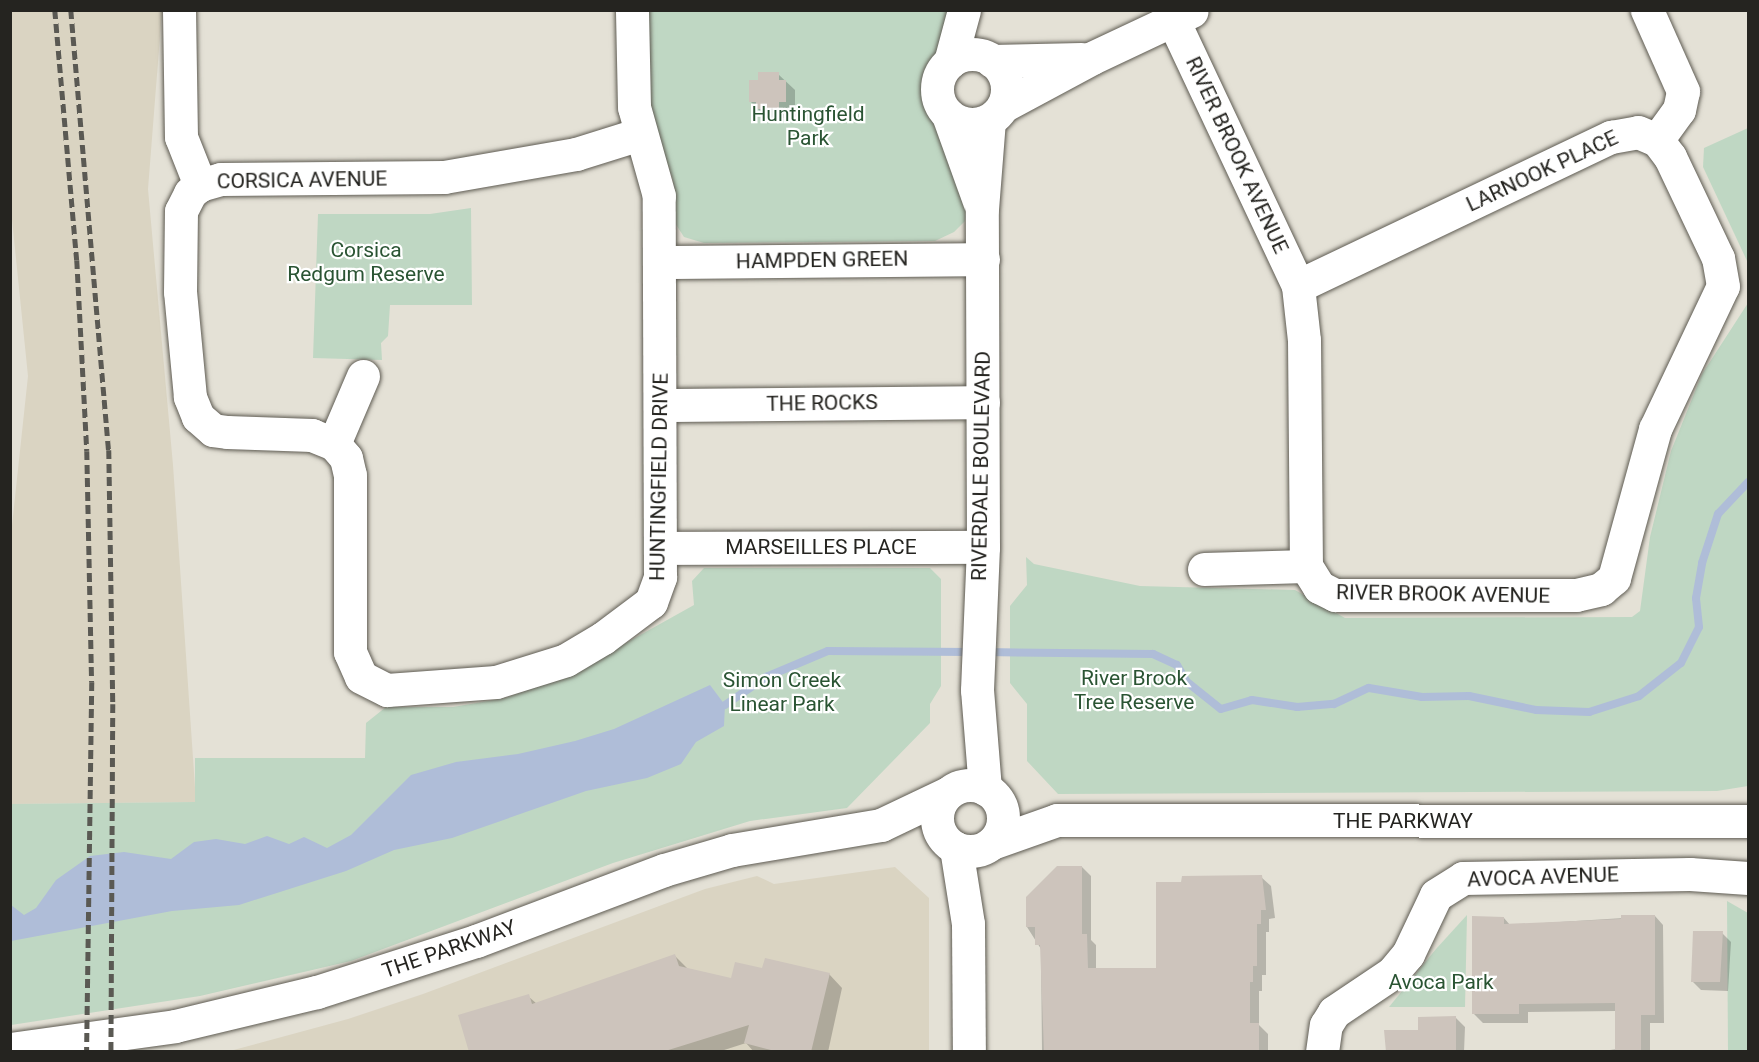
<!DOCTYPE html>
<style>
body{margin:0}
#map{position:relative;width:1759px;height:1062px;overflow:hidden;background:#e4e1d6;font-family:Roboto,sans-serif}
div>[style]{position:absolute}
.built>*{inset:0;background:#dad4c2}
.green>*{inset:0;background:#bfd7c3}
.water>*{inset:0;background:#afbdd8}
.shadow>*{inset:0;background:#0003}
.stream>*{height:8px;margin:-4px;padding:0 4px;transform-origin:4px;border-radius:4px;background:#afbdd8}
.building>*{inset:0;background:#cdc4bc}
.roads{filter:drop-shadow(0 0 2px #5e5b52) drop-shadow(0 0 2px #5e5b52)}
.minor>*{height:33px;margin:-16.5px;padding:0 16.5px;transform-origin:16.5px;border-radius:16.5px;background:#fff}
.minor>.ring{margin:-16.5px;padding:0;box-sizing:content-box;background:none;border:33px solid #fff;border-radius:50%}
.rail>*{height:4.5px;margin-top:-2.25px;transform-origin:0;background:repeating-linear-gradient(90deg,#5a5953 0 9px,transparent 0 13.5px)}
span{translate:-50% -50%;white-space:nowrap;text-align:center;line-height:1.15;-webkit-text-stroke:4.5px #fff;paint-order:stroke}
.park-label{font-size:21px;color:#2a5433}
.street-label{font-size:21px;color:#252420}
.frame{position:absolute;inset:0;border:12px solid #252420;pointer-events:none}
</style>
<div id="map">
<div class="built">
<i style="clip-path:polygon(10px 11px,162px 11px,148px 189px,173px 465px,196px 802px,11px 804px,10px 544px,28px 376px,10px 200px)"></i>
<i style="clip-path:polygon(895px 867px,929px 898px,929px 1051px,226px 1052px,348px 1019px,423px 994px,705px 889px,757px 876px,774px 884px)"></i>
</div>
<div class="green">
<i style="clip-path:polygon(646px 11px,955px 11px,945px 40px,921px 83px,969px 204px,965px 221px,954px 232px,935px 241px,704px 243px,684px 237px,675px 223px,673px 180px,650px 116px)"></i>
<i style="clip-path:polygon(1748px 128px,1748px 263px,1703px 167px,1704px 148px)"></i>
<i style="clip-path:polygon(471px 208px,472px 305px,390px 305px,388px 336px,381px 343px,382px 360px,313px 358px,318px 214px,430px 214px)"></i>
<i style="clip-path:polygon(1748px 303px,1748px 786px,1717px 791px,1058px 794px,1027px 761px,1027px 704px,1010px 683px,1010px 606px,1027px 585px,1026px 557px,1034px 564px,1140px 586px,1295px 590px,1345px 618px,1632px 617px,1640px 611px,1650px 537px,1671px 451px,1702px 374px)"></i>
<i style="clip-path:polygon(704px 568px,930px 568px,941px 579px,941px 686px,930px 704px,930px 723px,847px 808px,750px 821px,613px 863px,351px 961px,200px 996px,11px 1025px,10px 804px,195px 802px,195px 758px,365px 758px,366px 723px,386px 707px,453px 707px,505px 698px,572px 673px,694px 605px,692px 581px)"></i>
<i style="clip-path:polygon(1727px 901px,1748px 913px,1748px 1051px,1728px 1051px)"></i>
<i style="clip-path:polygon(1467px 915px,1465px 1007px,1389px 1007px,1436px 949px)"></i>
</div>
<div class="water">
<i style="clip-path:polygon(710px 685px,725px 705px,724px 726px,696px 742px,681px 764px,647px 778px,586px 791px,452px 838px,394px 850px,346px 871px,239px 905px,172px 911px,11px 941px,11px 905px,24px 915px,36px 908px,56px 880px,90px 856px,124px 852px,171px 859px,194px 842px,216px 839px,245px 844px,267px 836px,289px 844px,304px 837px,327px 848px,351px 835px,411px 775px,456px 762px,518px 754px,575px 741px,614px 729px)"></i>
</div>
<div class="shadow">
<i style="clip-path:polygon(778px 74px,795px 90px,795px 110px,787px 110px,787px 118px,767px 118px,750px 101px,759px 82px)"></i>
<i style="clip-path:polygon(1082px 867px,1091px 876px,1091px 940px,1096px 945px,1096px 969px,1158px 970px,1183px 883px,1261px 877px,1271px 886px,1275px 918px,1269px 919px,1269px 932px,1266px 932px,1266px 975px,1262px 975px,1262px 991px,1259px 991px,1259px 1025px,1268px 1034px,1268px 1052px,1042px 1052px,1041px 949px,1027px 927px)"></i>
<i style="clip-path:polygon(1655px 916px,1663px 925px,1664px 1023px,1650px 1023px,1650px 1052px,1596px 1052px,1617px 1049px,1617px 1011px,1528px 1012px,1528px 1023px,1483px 1023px,1474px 1014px,1504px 918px,1510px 925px)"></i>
<i style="clip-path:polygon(1722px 933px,1731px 942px,1728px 991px,1701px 990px,1692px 981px)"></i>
<i style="clip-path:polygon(675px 956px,689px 970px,733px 980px,763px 970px,829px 974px,842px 988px,828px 1052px,754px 1052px,746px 1043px,718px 1052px,471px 1052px,528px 996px,537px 1004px)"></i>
<i style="clip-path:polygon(1456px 1018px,1465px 1027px,1464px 1052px,1386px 1052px,1386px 1031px,1419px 1031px)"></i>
</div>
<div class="stream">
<i style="left:985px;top:652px;width:168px;rotate:0.7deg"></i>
<i style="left:1153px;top:654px;width:26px;rotate:25deg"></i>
<i style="left:1177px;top:665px;width:20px;rotate:60deg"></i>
<i style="left:1187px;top:682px;width:43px;rotate:38.5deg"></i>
<i style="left:1221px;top:709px;width:32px;rotate:-16deg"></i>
<i style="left:1252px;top:700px;width:46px;rotate:8.8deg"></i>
<i style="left:1297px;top:707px;width:37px;rotate:-5deg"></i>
<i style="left:1334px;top:704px;width:38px;rotate:-25deg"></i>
<i style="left:1369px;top:688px;width:54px;rotate:9.6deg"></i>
<i style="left:1422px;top:697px;width:47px;rotate:-1.2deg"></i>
<i style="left:1469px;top:696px;width:68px;rotate:11.8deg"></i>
<i style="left:1536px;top:710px;width:53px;rotate:2.2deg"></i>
<i style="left:1589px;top:712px;width:52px;rotate:-17.7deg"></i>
<i style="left:1639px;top:696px;width:53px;rotate:-38.2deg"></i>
<i style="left:1681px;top:663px;width:40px;rotate:-63.4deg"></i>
<i style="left:1699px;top:627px;width:29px;rotate:-96deg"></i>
<i style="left:1696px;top:598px;width:36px;rotate:-80deg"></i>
<i style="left:1702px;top:563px;width:52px;rotate:-71.9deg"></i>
<i style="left:1718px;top:514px;width:44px;rotate:-46.8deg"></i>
<i style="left:725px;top:705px;width:50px;rotate:-34.3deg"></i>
<i style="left:766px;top:677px;width:67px;rotate:-22.8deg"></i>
<i style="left:828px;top:651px;width:142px;rotate:0.4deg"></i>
</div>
<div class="building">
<i style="clip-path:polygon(758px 72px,779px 72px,779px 80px,786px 80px,786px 102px,779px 102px,779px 109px,756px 109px,756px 102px,749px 102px,749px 80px,758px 80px)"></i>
<i style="clip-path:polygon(1057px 866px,1082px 866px,1082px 934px,1087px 934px,1088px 968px,1156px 968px,1156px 882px,1181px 882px,1182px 876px,1262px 875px,1266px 910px,1261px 910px,1261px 924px,1257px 924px,1257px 966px,1253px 966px,1253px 982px,1250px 982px,1250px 1023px,1259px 1023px,1259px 1051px,1044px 1052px,1040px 945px,1035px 945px,1035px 927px,1026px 927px,1026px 897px)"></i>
<i style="clip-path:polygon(1621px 915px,1655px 915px,1655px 1015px,1641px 1015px,1641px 1052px,1615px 1052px,1615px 1003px,1519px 1004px,1519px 1014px,1472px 1014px,1472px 916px,1504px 917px,1504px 924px,1621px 919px)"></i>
<i style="clip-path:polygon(1693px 931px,1723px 931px,1720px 982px,1691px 982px)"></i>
<i style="clip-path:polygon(675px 954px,679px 966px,731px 978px,735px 962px,762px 968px,765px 958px,830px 973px,811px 1052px,779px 1052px,744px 1043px,749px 1025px,662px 1052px,469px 1052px,458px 1015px,529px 994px,532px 1004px)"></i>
<i style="clip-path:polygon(1456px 1016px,1456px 1052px,1386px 1052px,1384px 1030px,1418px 1030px,1418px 1017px)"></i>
</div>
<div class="roads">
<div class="minor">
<i style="left:179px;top:10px;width:127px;rotate:89.1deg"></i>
<i style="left:181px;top:137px;width:52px;rotate:68.4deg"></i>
<i style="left:1173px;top:20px;width:294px;rotate:64.8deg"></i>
<i style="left:1298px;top:286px;width:54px;rotate:83.7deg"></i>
<i style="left:1304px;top:340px;width:226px;rotate:89.5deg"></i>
<i style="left:1306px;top:566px;width:25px;rotate:58deg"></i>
<i style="left:1319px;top:587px;width:18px;rotate:27deg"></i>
<i style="left:1335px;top:595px;width:241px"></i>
<i style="left:1576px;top:595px;width:26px;rotate:-13deg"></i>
<i style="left:1601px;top:589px;width:17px;rotate:-40deg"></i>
<i style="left:1614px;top:578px;width:155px;rotate:-74.6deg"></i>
<i style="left:1655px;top:429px;width:158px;rotate:-64.6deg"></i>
<i style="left:1723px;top:286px;width:28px;rotate:-100deg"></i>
<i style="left:1718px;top:258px;width:112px;rotate:-115.4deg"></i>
<i style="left:1670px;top:157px;width:21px;rotate:-127deg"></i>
<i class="ring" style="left:937px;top:54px;width:37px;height:37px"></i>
<i style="left:992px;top:61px;width:89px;rotate:-1.3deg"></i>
<i style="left:950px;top:62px;width:54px;rotate:-74.9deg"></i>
<i style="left:1003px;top:106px;width:101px;rotate:-28.3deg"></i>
<i style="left:1092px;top:58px;width:110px;rotate:-25.2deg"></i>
<i style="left:948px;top:115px;width:91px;rotate:70.2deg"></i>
<i style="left:661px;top:262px;width:322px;rotate:-0.5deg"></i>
<i style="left:1298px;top:286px;width:347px;rotate:-25.5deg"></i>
<i style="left:1611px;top:137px;width:27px;rotate:-10deg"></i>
<i style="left:1638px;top:132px;width:21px;rotate:23deg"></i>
<i style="left:1657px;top:140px;width:37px;rotate:-54deg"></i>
<i style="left:1679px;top:110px;width:19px;rotate:-78deg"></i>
<i style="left:1683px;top:91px;width:89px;rotate:-114deg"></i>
<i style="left:363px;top:376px;width:74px;rotate:113.1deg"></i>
<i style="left:334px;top:444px;width:18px;rotate:49deg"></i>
<i style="left:346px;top:458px;width:17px;rotate:77deg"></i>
<i style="left:350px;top:475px;width:177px;rotate:90deg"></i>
<i style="left:350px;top:652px;width:27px;rotate:66deg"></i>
<i style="left:361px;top:677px;width:29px;rotate:27deg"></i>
<i style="left:387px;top:690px;width:109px;rotate:-4.2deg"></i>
<i style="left:496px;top:682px;width:73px;rotate:-17.4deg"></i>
<i style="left:566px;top:660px;width:43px;rotate:-30.7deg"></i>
<i style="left:603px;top:638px;width:60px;rotate:-36.9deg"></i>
<i style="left:651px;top:602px;width:27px;rotate:-70deg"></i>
<i style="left:660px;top:577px;width:381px;rotate:-90.2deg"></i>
<i style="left:659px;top:196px;width:92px;rotate:-105.7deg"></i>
<i style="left:634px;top:107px;width:97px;rotate:-91.2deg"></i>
<i style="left:660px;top:405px;width:323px;rotate:-0.5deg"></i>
<i style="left:334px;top:444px;width:24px;rotate:-158deg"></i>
<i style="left:312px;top:435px;width:85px;rotate:-178deg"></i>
<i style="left:227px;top:432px;width:14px;rotate:-172deg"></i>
<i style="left:213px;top:430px;width:20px;rotate:-139deg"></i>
<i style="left:198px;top:417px;width:22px;rotate:-112deg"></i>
<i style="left:190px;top:397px;width:105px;rotate:-95.4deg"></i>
<i style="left:180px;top:292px;width:81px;rotate:-89.3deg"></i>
<i style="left:181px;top:211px;width:20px;rotate:-63deg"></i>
<i style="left:190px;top:193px;width:13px;rotate:-39deg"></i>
<i style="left:200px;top:185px;width:22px;rotate:-16deg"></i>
<i style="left:221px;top:179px;width:223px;rotate:-0.5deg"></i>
<i style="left:444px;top:177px;width:134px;rotate:-9.9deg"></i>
<i style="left:576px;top:154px;width:67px;rotate:-17.4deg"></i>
<i style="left:660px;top:548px;width:323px;rotate:-0.2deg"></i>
<i style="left:1204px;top:569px;width:102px;rotate:-1.7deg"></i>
<i class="ring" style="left:937px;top:785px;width:33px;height:33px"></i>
<i style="left:985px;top:789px;width:99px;rotate:-94.6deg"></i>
<i style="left:977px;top:690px;width:143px;rotate:-87.6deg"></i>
<i style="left:983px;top:547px;width:338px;rotate:-90.2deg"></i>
<i style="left:982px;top:209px;width:89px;rotate:-85.5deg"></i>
<i style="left:992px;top:843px;width:69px;rotate:-19.5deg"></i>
<i style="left:1057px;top:820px;width:691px;rotate:0.08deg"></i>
<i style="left:956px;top:848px;width:77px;rotate:81deg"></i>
<i style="left:968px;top:924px;width:128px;rotate:89.6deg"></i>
<i style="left:10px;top:1049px;width:167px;rotate:-7.9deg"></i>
<i style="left:175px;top:1026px;width:146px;rotate:-13.5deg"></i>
<i style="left:317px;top:992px;width:167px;rotate:-17.8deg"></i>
<i style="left:476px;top:941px;width:201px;rotate:-20.7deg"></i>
<i style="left:664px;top:870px;width:71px;rotate:-16.4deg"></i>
<i style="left:732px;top:850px;width:151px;rotate:-9.5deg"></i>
<i style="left:881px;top:825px;width:74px;rotate:-25.5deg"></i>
<i style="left:1322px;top:1052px;width:27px;rotate:-82deg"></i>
<i style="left:1326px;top:1025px;width:15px;rotate:-58deg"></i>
<i style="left:1334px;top:1012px;width:70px;rotate:-33.9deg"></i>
<i style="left:1392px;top:973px;width:25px;rotate:-50deg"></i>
<i style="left:1408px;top:954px;width:65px;rotate:-64.6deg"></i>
<i style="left:1436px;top:895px;width:32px;rotate:-32deg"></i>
<i style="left:1463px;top:878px;width:227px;rotate:-1deg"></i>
<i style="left:1690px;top:874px;width:58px;rotate:3.9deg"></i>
</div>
</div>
<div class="rail">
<i style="left:55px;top:10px;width:251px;rotate:85deg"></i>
<i style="left:77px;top:260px;width:191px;rotate:87deg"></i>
<i style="left:87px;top:451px;width:231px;rotate:88.8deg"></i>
<i style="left:92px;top:682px;width:370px;rotate:90.8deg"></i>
<i style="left:71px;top:10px;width:442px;rotate:85.1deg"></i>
<i style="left:109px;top:450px;width:254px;rotate:89.1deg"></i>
<i style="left:113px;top:704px;width:348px;rotate:90.3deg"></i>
</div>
<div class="park-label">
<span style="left:808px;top:126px">Huntingfield<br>Park</span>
<span style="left:366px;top:262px">Corsica<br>Redgum Reserve</span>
<span style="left:1134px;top:690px">River Brook<br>Tree Reserve</span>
<span style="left:782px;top:692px">Simon Creek<br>Linear Park</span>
<span style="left:1441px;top:982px">Avoca Park</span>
</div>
<div class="street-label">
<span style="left:1237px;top:155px;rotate:65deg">RIVER BROOK AVENUE</span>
<span style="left:1542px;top:171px;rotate:-25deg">LARNOOK PLACE</span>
<span style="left:302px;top:180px;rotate:-1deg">CORSICA AVENUE</span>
<span style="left:822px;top:260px;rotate:-1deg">HAMPDEN GREEN</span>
<span style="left:822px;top:403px;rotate:-1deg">THE ROCKS</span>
<span style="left:981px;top:466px;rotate:-89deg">RIVERDALE BOULEVARD</span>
<span style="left:659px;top:477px;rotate:-89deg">HUNTINGFIELD DRIVE</span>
<span style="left:821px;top:547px">MARSEILLES PLACE</span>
<span style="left:1443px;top:594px;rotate:1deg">RIVER BROOK AVENUE</span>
<span style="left:1403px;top:821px">THE PARKWAY</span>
<span style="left:1543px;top:877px;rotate:-2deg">AVOCA AVENUE</span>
<span style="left:449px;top:949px;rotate:-19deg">THE PARKWAY</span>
</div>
<div class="frame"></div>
</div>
